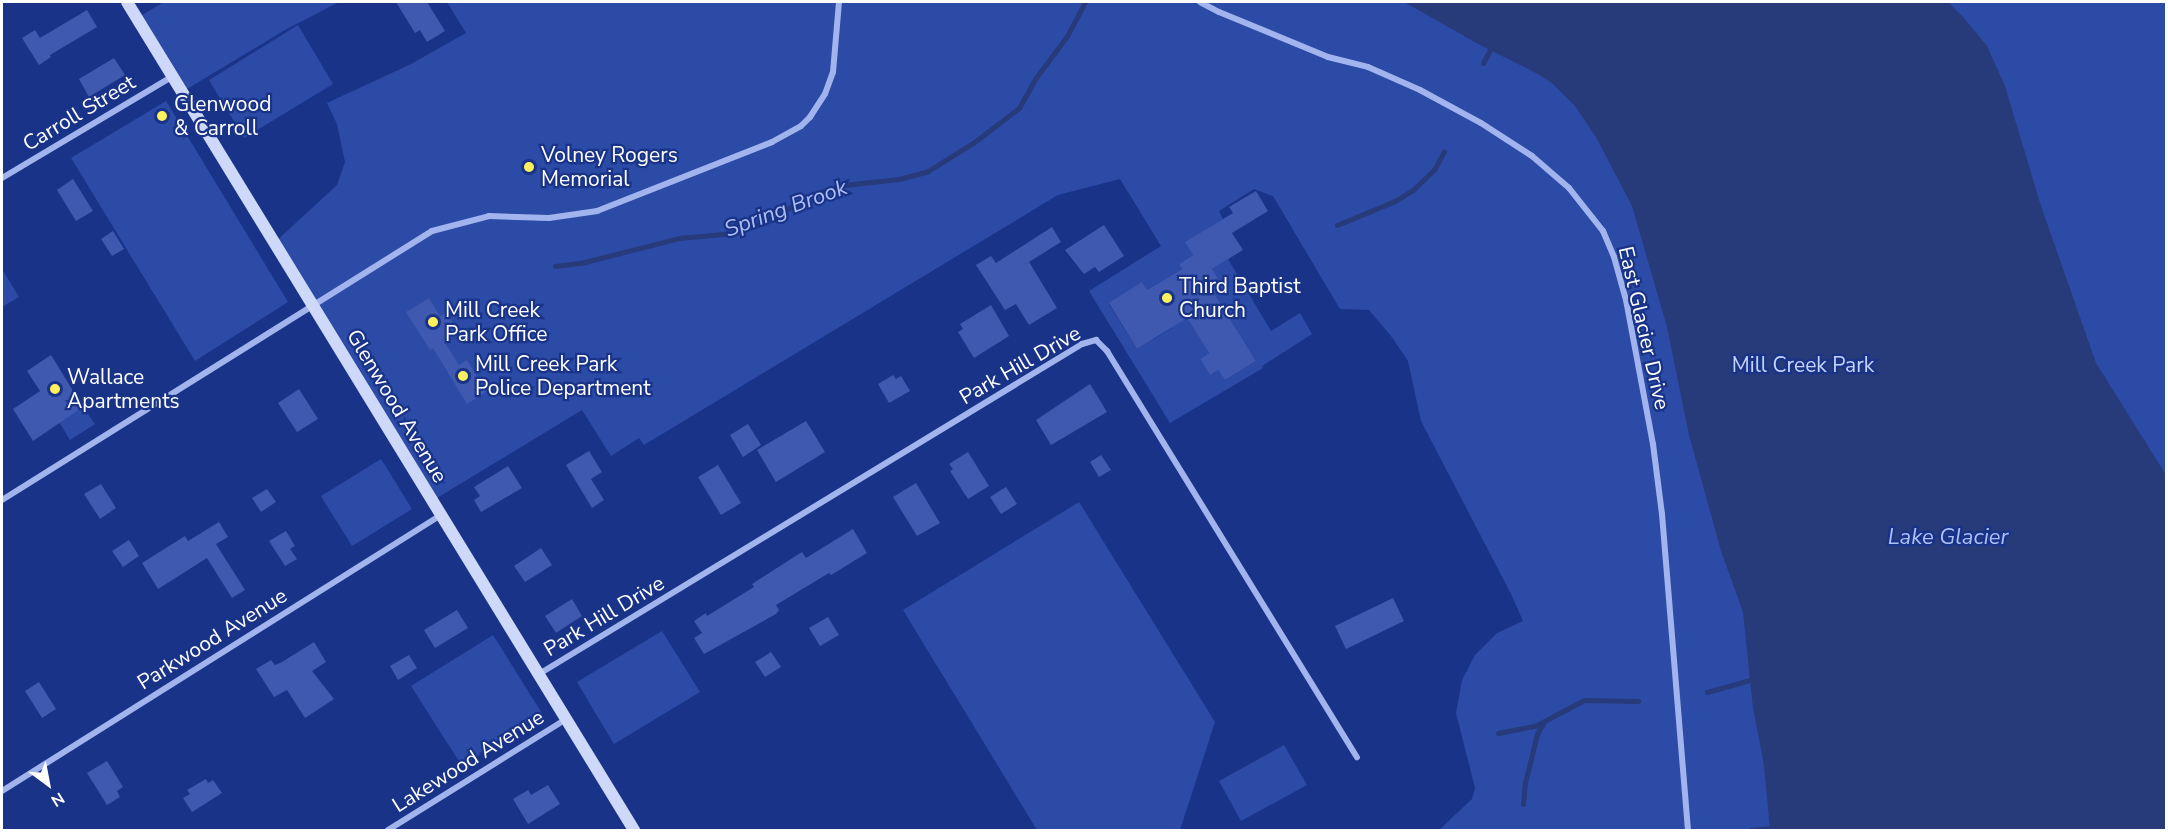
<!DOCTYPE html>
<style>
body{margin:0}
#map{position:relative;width:2168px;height:832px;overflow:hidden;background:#193388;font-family:"Nunito Sans",sans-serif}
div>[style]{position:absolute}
.green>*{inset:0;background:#2c4ba6}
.water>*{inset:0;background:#273a7a}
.stream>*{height:5px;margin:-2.5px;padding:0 2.5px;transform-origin:2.5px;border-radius:2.5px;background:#273a7a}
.building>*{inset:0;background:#3e59af}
.minor>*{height:6px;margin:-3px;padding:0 3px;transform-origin:3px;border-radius:3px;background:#a2b4ed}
.secondary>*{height:12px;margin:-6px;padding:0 6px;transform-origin:6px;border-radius:6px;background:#ced8f9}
.dots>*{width:16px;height:16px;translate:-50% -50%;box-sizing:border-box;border:3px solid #193388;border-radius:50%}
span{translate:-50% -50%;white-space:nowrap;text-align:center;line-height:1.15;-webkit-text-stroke:4.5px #193388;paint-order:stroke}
.poi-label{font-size:21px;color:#fff}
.left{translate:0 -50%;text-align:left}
.street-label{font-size:21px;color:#fff}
.park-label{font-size:21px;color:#c7d4f9}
.water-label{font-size:22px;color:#adbff4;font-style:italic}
.frame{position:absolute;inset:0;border:3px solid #fff;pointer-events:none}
.north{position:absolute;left:18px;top:754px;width:60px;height:60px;-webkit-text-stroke:4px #193388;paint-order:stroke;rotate:148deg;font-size:16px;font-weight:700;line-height:24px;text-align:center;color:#fff}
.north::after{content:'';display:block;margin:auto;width:21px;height:27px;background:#fff;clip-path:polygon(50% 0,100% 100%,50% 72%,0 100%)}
</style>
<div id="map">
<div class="green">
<i style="clip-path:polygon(164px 2px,339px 2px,285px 30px,182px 92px,137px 18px)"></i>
<i style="clip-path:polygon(447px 2px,2166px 2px,2166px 830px,1439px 830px,1472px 799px,1475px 788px,1456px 713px,1462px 680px,1475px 655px,1497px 633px,1523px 621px,1511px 594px,1421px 421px,1408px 361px,1391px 336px,1369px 310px,1340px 309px,1273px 196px,1254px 189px,1219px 211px,1223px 219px,1186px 242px,1193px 255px,1179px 264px,1182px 269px,1147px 290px,1142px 283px,1109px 304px,1137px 349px,1170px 329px,1193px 308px,1189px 321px,1209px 353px,1200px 359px,1210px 375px,1218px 370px,1225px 380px,1256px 361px,1214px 293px,1212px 269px,1228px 259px,1271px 331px,1300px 313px,1312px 334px,1262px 366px,1263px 368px,1170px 423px,1089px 291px,1161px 246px,1120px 179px,1058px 195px,644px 445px,639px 438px,611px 456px,582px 410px,432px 501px,274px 243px,337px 185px,345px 162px,337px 124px,327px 103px,411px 64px,466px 33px)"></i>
<i style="clip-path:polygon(298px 25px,333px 84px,244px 138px,209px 80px)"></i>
<i style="clip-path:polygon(166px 101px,288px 302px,195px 361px,71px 158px)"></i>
<i style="clip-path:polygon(2px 269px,19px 297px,2px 307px)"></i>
<i style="clip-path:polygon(83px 407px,95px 424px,70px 440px,59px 422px)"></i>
<i style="clip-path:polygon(381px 459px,412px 509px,352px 546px,321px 496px)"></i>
<i style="clip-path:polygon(1079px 502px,1215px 722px,1180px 830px,1037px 830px,903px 610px)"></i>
<i style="clip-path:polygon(662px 631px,700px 692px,614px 744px,577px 682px)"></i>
<i style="clip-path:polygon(493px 635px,543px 715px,462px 766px,411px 686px)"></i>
<i style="clip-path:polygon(1284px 745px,1307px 785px,1241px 821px,1219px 781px)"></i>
</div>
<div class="water">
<i style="clip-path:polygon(1404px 2px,1948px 2px,1964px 18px,1987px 46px,2005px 86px,2041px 206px,2096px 363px,2166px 475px,2166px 830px,1770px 830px,1764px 765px,1753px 708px,1743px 612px,1721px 551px,1689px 435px,1667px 327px,1632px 206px,1596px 137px,1575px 106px,1552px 83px,1536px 73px,1480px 45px)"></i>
</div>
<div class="stream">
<i style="left:1483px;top:63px;width:15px;rotate:-62deg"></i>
<i style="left:1337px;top:225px;width:63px;rotate:-22.5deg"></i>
<i style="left:1395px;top:201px;width:22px;rotate:-32deg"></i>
<i style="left:1414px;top:189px;width:28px;rotate:-44deg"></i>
<i style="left:1434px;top:170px;width:21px;rotate:-62deg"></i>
<i style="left:555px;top:266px;width:26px;rotate:-7deg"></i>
<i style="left:581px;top:263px;width:101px;rotate:-14.3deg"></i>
<i style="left:679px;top:238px;width:56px;rotate:-5.1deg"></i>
<i style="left:735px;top:233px;width:28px;rotate:-21deg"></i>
<i style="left:761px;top:223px;width:64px;rotate:-28.2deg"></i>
<i style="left:817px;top:193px;width:28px;rotate:-17deg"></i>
<i style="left:844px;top:185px;width:55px;rotate:-6.2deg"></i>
<i style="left:899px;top:179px;width:30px;rotate:-15deg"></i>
<i style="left:928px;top:171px;width:53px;rotate:-31.9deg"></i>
<i style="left:973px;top:143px;width:58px;rotate:-37.3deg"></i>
<i style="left:1019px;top:108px;width:33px;rotate:-61deg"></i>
<i style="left:1035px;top:79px;width:54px;rotate:-53.3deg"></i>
<i style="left:1067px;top:36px;width:38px;rotate:-62deg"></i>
<i style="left:1707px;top:692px;width:45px;rotate:-15.6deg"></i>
<i style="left:1498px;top:733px;width:38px;rotate:-11deg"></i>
<i style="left:1535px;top:726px;width:55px;rotate:-28deg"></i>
<i style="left:1584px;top:700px;width:54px;rotate:1.1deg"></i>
<i style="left:1523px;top:804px;width:21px;rotate:-85deg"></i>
<i style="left:1525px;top:783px;width:50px;rotate:-76.2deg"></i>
<i style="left:1537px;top:734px;width:14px;rotate:-60deg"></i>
<i style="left:1751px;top:830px;width:19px;rotate:-6deg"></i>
</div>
<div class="building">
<i style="clip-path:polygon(396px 2px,427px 2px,445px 31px,427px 42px,420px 30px,415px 33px)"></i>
<i style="clip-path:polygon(87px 10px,97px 27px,50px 55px,51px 57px,39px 65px,22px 38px,35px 30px,40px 38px)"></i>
<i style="clip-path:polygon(114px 58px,125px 75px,89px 97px,79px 79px)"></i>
<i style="clip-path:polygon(73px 179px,93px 211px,76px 221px,57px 190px)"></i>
<i style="clip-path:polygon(1256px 191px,1268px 211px,1232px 233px,1243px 250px,1212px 269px,1223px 287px,1214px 293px,1256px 361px,1225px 380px,1218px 370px,1210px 375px,1200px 359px,1209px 353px,1187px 318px,1137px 349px,1109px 303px,1142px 282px,1147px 290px,1182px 269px,1179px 264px,1193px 255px,1185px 242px,1233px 213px,1229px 207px)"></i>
<i style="clip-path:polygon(1104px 225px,1124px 256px,1099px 272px,1095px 267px,1084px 274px,1065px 250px)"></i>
<i style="clip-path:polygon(1052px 227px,1061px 242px,1029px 262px,1057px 308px,1029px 325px,1016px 304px,1005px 310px,976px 265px,991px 256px,996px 263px)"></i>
<i style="clip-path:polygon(113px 231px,124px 249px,112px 256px,101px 239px)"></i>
<i style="clip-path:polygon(429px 298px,440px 316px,446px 312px,459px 332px,444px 341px,459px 365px,467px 360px,486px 392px,467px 404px,433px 348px,430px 350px,406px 312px)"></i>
<i style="clip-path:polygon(991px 305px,1009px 336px,974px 358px,958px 332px,963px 329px,960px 324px)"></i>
<i style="clip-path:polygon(51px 355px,83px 407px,33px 441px,13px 409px,40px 391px,27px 371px)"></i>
<i style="clip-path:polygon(893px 375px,896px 379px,901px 376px,910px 391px,889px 403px,878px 384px)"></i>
<i style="clip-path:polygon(1090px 384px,1107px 412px,1051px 445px,1036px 420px)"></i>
<i style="clip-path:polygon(299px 389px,318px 419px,297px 432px,278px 403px)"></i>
<i style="clip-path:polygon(806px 421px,825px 452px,776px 482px,757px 450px)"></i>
<i style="clip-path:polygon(748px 424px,761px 445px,743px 457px,730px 435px)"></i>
<i style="clip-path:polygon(589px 451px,602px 472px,591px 479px,604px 500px,592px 508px,566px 465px)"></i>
<i style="clip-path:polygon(968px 452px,989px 486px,968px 499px,950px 471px,953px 469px,949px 464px)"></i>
<i style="clip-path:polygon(1101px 455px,1111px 470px,1099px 477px,1090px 462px)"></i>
<i style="clip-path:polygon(718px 465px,741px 503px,721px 515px,698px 477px)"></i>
<i style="clip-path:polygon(508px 466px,522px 488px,481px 512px,474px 500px,480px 496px,474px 487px)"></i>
<i style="clip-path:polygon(916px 483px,940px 523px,917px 536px,893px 497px)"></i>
<i style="clip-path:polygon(101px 484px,116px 508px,100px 519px,84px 494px)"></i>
<i style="clip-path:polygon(1006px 487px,1017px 504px,1001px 514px,990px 497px)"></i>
<i style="clip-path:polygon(267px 489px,276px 502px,261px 512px,252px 498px)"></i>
<i style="clip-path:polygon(219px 522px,228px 537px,216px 544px,245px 590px,232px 598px,207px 558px,158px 589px,142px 563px,185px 536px,188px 541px)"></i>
<i style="clip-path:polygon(853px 529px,867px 553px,831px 575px,829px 573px,776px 605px,779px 610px,776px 614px,704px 654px,694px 638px,702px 633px,694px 621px,706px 613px,707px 616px,754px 587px,752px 584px,802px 552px,806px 558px)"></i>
<i style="clip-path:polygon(286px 531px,295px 546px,290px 549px,297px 559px,285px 566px,269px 541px)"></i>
<i style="clip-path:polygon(129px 540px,139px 556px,123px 567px,112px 551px)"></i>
<i style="clip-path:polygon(541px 548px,552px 565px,525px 582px,514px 566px)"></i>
<i style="clip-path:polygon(1393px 598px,1404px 621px,1346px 649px,1335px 626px)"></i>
<i style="clip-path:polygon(572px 599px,582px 616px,556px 633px,545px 616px)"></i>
<i style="clip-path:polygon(457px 610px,468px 628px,435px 648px,424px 630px)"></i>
<i style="clip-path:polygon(828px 617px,839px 635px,820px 646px,809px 628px)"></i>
<i style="clip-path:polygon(314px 642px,326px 662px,312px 671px,334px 699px,305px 718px,287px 690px,274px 697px,256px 669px,271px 660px,275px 665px,282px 662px)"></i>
<i style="clip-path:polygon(771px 652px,781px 667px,765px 677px,755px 662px)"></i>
<i style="clip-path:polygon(409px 655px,417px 668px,398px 680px,390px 666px)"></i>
<i style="clip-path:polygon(39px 682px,56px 709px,42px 718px,25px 691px)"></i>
<i style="clip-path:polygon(107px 761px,123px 787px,117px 791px,120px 797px,107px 805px,87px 773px)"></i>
<i style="clip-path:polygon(206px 779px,208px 783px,213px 780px,222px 793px,192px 812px,183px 798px,190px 794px,187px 790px)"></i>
<i style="clip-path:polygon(548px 785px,560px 804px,528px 824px,513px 799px,528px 790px,531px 795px)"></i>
</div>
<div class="minor">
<i style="left:1200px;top:2px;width:21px;rotate:28deg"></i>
<i style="left:1219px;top:12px;width:118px;rotate:22.4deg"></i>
<i style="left:1328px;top:57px;width:41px;rotate:14deg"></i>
<i style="left:1368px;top:67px;width:57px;rotate:23.9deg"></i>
<i style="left:1420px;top:90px;width:69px;rotate:28.4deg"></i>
<i style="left:1481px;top:123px;width:61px;rotate:32.9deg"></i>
<i style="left:1532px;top:156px;width:49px;rotate:40.9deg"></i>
<i style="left:1569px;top:188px;width:55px;rotate:51.7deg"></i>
<i style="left:1603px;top:231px;width:28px;rotate:67deg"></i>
<i style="left:1614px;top:257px;width:45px;rotate:74.4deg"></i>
<i style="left:1626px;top:300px;width:147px;rotate:79.4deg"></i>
<i style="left:1653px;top:444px;width:71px;rotate:82.7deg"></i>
<i style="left:1662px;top:514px;width:317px;rotate:85.3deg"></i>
<i style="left:2px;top:178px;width:199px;rotate:-30.8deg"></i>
<i style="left:2px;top:500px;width:507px;rotate:-32.03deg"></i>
<i style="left:432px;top:231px;width:59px;rotate:-14.7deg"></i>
<i style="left:489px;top:216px;width:60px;rotate:1.9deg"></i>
<i style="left:549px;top:218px;width:49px;rotate:-8.3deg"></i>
<i style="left:597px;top:211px;width:188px;rotate:-21.5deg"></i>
<i style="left:772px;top:142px;width:33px;rotate:-29deg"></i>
<i style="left:801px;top:126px;width:13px;rotate:-45deg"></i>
<i style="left:810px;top:117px;width:27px;rotate:-57deg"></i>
<i style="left:825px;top:94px;width:23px;rotate:-70deg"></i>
<i style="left:833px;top:72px;width:70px;rotate:-85.1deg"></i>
<i style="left:539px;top:674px;width:635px;rotate:-31.29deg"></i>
<i style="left:1082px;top:344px;width:15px;rotate:-16deg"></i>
<i style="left:1096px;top:340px;width:16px;rotate:45deg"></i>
<i style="left:1107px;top:351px;width:477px;rotate:58.4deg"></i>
<i style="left:2px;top:791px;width:519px;rotate:-32.16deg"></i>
<i style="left:388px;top:830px;width:210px;rotate:-31.9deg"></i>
</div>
<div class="secondary">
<i style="left:127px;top:2px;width:971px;rotate:58.52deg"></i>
</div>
<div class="dots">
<i style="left:162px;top:116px;background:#fff15d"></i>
<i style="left:529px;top:167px;background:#fff15d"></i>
<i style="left:1167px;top:298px;background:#fff15d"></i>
<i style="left:433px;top:322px;background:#fff15d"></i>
<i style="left:463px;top:376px;background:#fff15d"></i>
<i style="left:55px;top:389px;background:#fff15d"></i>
</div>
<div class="poi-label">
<span class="left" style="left:174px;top:116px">Glenwood<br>&amp; Carroll</span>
<span class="left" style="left:541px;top:167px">Volney Rogers<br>Memorial</span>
<span class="left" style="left:1179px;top:298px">Third Baptist<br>Church</span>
<span class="left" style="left:445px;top:322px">Mill Creek<br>Park Office</span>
<span class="left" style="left:475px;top:376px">Mill Creek Park<br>Police Department</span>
<span class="left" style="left:67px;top:389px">Wallace<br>Apartments</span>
</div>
<div class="street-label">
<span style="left:79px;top:113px;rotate:-31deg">Carroll Street</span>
<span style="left:1644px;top:328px;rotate:77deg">East Glacier Drive</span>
<span style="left:1020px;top:365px;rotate:-30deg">Park Hill Drive</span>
<span style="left:397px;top:406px;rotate:59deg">Glenwood Avenue</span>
<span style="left:604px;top:616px;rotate:-31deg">Park Hill Drive</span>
<span style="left:212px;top:639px;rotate:-32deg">Parkwood Avenue</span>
<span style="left:468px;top:761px;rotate:-32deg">Lakewood Avenue</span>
</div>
<div class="park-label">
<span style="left:1803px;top:365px">Mill Creek Park</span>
</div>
<div class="water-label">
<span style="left:786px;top:209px;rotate:-20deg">Spring Brook</span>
<span style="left:1948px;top:538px">Lake Glacier</span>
</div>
<div class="frame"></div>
<div class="north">N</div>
</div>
